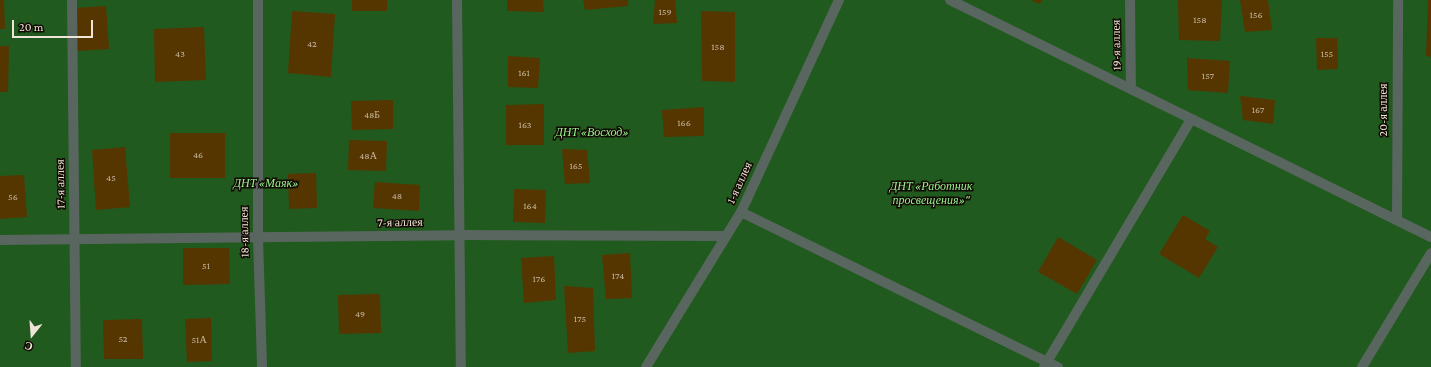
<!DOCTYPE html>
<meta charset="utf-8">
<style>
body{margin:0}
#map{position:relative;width:1431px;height:367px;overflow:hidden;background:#2f200b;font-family:"Crimson Pro",serif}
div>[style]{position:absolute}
.green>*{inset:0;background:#215a1e}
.building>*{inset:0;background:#563600}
.minor>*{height:10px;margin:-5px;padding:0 5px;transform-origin:5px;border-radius:5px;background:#59665f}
span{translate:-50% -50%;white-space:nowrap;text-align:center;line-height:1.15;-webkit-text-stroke:3px #120b04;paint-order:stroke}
.number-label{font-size:10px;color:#c8b8a1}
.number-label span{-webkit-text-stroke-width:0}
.street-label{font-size:12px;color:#eee4d7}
.park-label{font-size:12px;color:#96f18e;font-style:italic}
.north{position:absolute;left:12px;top:315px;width:40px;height:40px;-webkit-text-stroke:3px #120b04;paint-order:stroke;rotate:197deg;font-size:11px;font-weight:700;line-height:16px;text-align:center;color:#eee4d7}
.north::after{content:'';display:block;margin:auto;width:14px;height:18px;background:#eee4d7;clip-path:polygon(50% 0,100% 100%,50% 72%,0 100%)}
.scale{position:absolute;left:12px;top:20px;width:81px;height:18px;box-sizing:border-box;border:2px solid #eee4d7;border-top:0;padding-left:5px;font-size:12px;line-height:14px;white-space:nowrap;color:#eee4d7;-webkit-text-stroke:3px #120b04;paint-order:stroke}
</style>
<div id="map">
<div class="green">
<i style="clip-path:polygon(0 0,1431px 0,1431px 367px,0 367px)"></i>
</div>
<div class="building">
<i style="clip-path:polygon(0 0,4px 0,5px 29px,0 29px)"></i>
<i style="clip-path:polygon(352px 0,387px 0,387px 11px,352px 11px)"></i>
<i style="clip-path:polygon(507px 0,543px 0,544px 12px,507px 11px)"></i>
<i style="clip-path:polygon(583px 0,628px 0,628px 6px,585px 10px)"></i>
<i style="clip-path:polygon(655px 0,675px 0,677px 23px,653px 24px)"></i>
<i style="clip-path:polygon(1031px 0,1042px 0,1040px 4px)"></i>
<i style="clip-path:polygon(1178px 0,1222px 0,1220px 41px,1179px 40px)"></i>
<i style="clip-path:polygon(1240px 0,1268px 0,1272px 30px,1245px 32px)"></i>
<i style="clip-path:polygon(1428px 0,1431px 0,1431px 57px,1426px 56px)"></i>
<i style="clip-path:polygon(106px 6px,109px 49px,76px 51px,73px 8px)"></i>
<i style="clip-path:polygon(292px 11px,335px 14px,331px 77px,288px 73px)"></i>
<i style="clip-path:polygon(701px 11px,735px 12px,735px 82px,702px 81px)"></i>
<i style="clip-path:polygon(204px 27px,206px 80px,155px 82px,154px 29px)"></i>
<i style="clip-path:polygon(1316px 38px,1337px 38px,1338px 69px,1317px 70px)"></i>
<i style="clip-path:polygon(0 46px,9px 46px,8px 92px,0 92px)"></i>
<i style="clip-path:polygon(508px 56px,540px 58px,538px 88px,508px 87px)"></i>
<i style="clip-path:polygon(1187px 58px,1230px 61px,1228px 93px,1188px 90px)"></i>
<i style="clip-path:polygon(1240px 96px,1275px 100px,1273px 124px,1243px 120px)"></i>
<i style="clip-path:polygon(393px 100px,393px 129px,352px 130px,351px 101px)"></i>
<i style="clip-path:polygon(544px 104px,544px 145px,506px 145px,506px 105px)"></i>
<i style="clip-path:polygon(704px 107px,704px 136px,664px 137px,662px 110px)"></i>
<i style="clip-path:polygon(170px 133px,225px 133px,225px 178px,170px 178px)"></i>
<i style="clip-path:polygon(349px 140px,387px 141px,386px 171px,348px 170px)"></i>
<i style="clip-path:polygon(125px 147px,130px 207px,96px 210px,92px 150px)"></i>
<i style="clip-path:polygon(562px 149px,587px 150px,590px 183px,565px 184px)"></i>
<i style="clip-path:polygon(316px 173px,317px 208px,289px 209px,288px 174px)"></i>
<i style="clip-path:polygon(24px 175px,27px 217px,0 219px,0 176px)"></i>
<i style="clip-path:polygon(375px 182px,420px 185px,419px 211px,373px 208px)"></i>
<i style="clip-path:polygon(514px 189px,546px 190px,545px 223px,513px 222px)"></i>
<i style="clip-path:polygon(1183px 215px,1210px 231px,1205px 239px,1218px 247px,1199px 278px,1159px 254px)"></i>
<i style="clip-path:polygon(1058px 237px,1097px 260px,1077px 294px,1038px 272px)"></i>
<i style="clip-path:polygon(183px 248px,229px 248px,230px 284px,183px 285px)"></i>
<i style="clip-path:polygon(630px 253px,632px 298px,606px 299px,602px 255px)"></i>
<i style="clip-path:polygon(554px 256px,556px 300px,524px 303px,521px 258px)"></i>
<i style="clip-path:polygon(564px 286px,593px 288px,595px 351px,568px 353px)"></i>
<i style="clip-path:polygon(380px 294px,381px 333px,339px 334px,338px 295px)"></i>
<i style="clip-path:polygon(211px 318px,212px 361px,187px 362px,185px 319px)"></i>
<i style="clip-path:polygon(142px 319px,143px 359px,104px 359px,103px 320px)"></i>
</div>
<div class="minor">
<i style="left:72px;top:0;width:367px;rotate:89.4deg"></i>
<i style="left:258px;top:0;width:238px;rotate:90deg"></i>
<i style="left:258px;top:238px;width:129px;rotate:88.2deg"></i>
<i style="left:457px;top:0;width:367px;rotate:89.4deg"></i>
<i style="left:950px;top:0;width:536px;rotate:26.23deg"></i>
<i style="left:1130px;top:0;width:89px;rotate:89.4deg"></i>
<i style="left:741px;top:212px;width:353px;rotate:26.1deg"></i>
<i style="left:1397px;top:220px;width:220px;rotate:-89.7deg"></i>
<i style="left:0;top:240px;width:461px;rotate:-0.6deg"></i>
<i style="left:461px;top:235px;width:265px;rotate:0.2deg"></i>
<i style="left:646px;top:367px;width:182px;rotate:-58.5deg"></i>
<i style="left:741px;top:212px;width:234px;rotate:-65.2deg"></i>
<i style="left:1044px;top:367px;width:288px;rotate:-59.3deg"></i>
<i style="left:1362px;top:367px;width:133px;rotate:-58.8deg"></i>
</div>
<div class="number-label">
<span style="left:665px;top:12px">159</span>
<span style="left:1256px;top:15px">156</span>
<span style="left:1200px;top:20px">158</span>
<span style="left:312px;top:44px">42</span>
<span style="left:718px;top:47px">158</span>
<span style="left:180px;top:54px">43</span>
<span style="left:1327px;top:54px">155</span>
<span style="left:524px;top:73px">161</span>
<span style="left:1208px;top:76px">157</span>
<span style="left:1258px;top:110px">167</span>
<span style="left:372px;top:115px">48Б</span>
<span style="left:684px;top:123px">166</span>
<span style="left:525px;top:125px">163</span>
<span style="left:198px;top:155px">46</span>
<span style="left:368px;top:156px">48А</span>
<span style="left:576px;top:166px">165</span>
<span style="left:111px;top:178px">45</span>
<span style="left:397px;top:196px">48</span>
<span style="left:13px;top:197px">56</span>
<span style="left:530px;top:206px">164</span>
<span style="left:206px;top:266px">51</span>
<span style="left:618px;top:276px">174</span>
<span style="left:539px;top:279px">176</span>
<span style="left:360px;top:314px">49</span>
<span style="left:580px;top:319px">175</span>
<span style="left:123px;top:339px">52</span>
<span style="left:199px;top:340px">51А</span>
</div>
<div class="street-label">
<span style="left:1117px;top:45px;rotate:-91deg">19-я аллея</span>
<span style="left:1384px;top:110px;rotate:-90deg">20-я аллея</span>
<span style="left:740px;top:183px;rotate:-65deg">1-я аллея</span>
<span style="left:61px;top:184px;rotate:-91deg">17-я аллея</span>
<span style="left:400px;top:223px;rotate:-1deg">7-я аллея</span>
<span style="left:245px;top:232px;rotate:-91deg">18-я аллея</span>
</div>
<div class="park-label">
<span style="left:592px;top:133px">ДНТ «Восход»</span>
<span style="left:266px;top:184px">ДНТ «Маяк»</span>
<span style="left:931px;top:194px">ДНТ «Работник<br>просвещения»"</span>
</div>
<div class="north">С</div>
<div class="scale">20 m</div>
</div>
